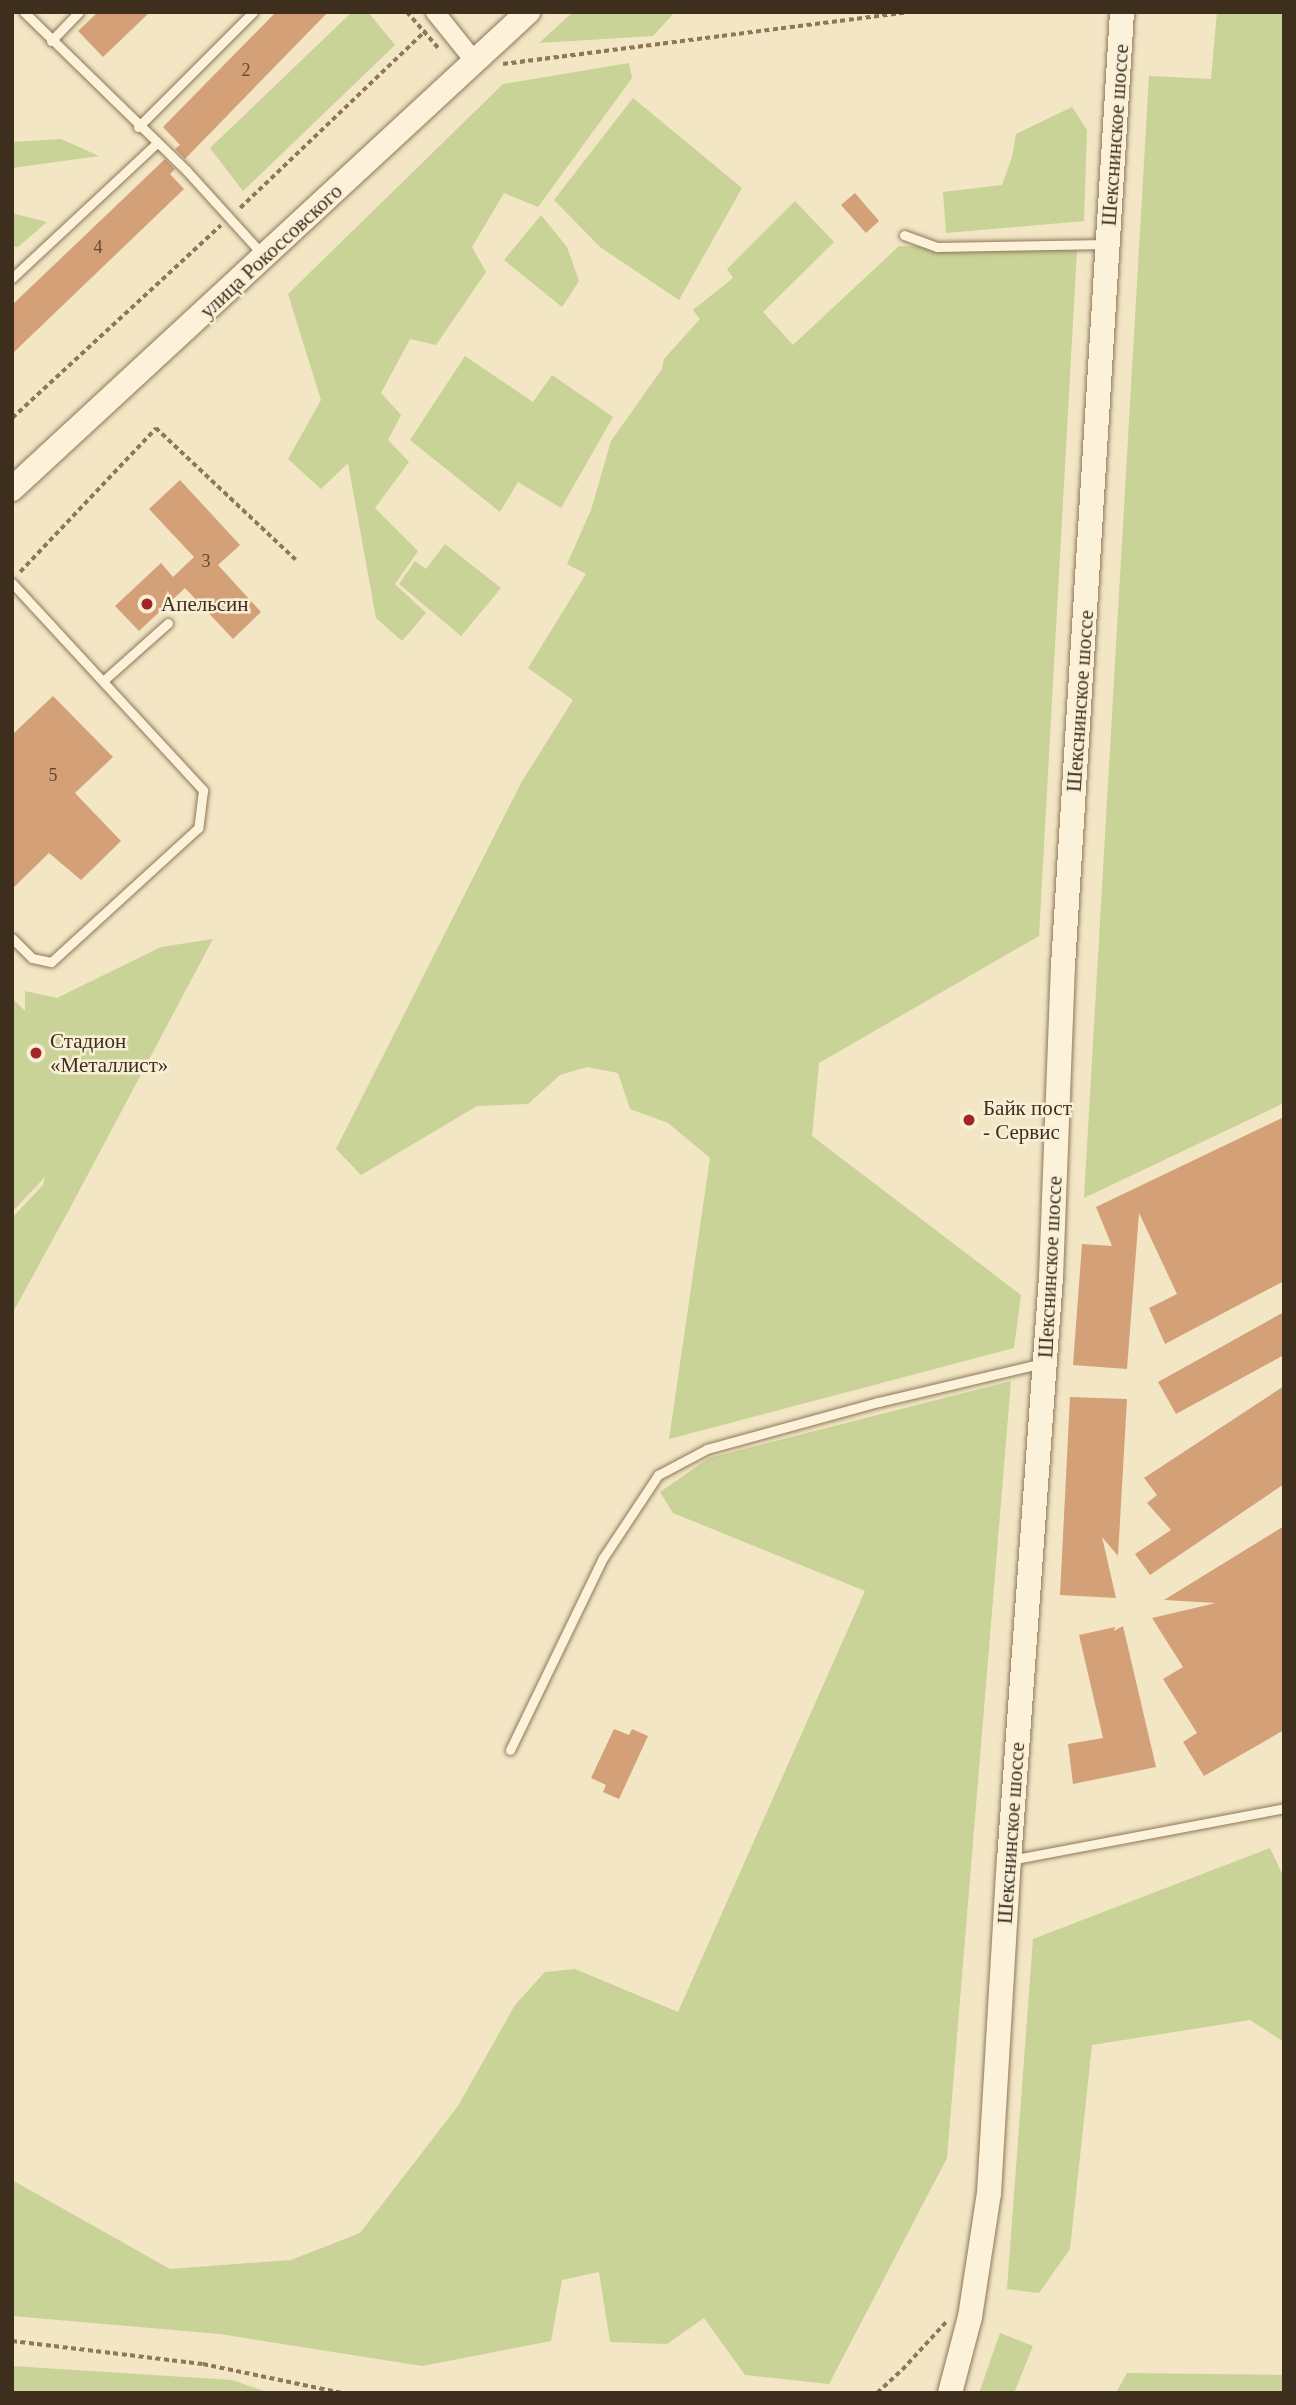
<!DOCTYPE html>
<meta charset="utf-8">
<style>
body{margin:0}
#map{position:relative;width:1296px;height:2405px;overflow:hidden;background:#f2e6c5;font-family:Georgia,serif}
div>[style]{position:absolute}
.green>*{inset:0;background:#c9d297}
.building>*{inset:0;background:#d3a078}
.path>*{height:3.5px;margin-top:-1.75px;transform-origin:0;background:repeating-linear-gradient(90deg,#8f7759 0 5px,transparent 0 8.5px)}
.roads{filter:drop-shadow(0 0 2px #8f7759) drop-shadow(0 0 2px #8f7759)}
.lane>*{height:9px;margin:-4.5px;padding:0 4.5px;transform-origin:4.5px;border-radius:4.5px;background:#fcf2da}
.street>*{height:18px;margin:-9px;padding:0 9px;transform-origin:9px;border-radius:9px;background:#fcf2da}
.secondary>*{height:24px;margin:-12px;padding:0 12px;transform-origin:12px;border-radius:12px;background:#fcf2da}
.dots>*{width:19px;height:19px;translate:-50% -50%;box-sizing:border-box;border:4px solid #f9efd6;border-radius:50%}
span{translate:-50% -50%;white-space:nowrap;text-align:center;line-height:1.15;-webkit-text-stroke:5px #f9efd6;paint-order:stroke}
.number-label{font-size:18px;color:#634a34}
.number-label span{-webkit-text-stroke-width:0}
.street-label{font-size:21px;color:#3e2e1e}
.poi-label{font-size:21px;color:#3e2e1e}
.left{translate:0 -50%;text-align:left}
.frame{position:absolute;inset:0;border:14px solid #3e2e1e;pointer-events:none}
</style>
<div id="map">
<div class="green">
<i style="clip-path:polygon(352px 12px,368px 12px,395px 45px,243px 191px,210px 148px)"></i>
<i style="clip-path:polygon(573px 12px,675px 12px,653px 36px,539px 43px)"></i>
<i style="clip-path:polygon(1217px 12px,1284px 12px,1284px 1103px,1084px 1198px,1149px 76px,1211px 79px)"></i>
<i style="clip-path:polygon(629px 63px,632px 78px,538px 207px,504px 193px,472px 247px,486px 272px,436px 345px,410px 339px,381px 393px,401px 415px,388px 440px,409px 462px,375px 508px,418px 551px,395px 584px,426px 613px,402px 641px,376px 618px,348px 463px,321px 489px,288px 459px,321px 400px,288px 294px,503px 84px)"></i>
<i style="clip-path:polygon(633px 98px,742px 188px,679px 300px,600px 247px,554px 200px)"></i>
<i style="clip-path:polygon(1072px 107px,1087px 130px,1084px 221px,946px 233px,943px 192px,1002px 185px,1012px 157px,1016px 134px)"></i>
<i style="clip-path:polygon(61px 139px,99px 156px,12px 168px,12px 142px)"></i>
<i style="clip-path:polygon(795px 201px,834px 242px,763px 312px,793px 345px,899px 246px,1077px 249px,1039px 936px,819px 1063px,812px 1136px,1021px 1295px,1014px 1348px,669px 1439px,710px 1158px,668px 1123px,630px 1109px,618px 1073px,587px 1067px,560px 1075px,528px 1104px,477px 1106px,361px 1175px,336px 1149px,521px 783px,573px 700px,528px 668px,586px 574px,567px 564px,591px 510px,611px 441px,662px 369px,664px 359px,700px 319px,693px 310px,733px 278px,727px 269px)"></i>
<i style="clip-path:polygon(12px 213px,47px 222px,18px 247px,12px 246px)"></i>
<i style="clip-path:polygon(541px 215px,567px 247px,579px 281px,562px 307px,504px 260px)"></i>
<i style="clip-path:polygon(465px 356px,533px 402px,552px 375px,613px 417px,561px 508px,518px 482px,500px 512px,410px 440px)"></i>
<i style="clip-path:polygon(445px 544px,501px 588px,461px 636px,399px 584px,415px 561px,426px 569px)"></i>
<i style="clip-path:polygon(213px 939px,70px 1208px,12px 1314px,12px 1218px,43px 1185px,45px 1177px,12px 1212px,12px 998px,25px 1011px,25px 991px,57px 998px,161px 947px)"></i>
<i style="clip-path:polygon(1011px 1381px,947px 2158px,829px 2384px,745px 2375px,704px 2318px,667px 2344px,610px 2342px,599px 2272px,562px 2280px,551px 2341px,422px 2366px,220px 2334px,12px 2316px,12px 2180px,170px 2269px,291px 2260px,360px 2233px,458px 2106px,515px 2005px,545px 1972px,575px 1969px,678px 2012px,865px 1591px,673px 1513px,660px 1492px,709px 1458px)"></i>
<i style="clip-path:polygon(1270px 1848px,1284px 1878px,1284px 2042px,1250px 2020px,1092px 2045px,1070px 2249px,1039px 2293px,1007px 2289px,1033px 1939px)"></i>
<i style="clip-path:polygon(1000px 2333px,1033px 2346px,1014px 2393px,979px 2393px)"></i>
<i style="clip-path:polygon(12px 2366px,232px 2380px,270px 2393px,12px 2393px)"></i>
<i style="clip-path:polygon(1127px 2373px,1284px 2375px,1284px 2393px,1116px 2393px)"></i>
</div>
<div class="building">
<i style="clip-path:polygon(98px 12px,150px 12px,103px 57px,78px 31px)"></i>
<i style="clip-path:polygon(276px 12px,328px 12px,185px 159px,175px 149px,180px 145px,163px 127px)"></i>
<i style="clip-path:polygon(165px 159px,175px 169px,170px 174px,184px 189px,12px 354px,12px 305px)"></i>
<i style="clip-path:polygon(855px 193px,879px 221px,866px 233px,841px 205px)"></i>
<i style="clip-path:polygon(180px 480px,240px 545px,218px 565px,261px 612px,233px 639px,185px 588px,139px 631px,115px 606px,161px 563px,173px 577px,194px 557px,149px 509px)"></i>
<i style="clip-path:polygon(53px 696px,113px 757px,75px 793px,121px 841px,81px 880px,49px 853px,12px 889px,12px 735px)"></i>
<i style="clip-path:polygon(1284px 1117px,1284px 1281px,1165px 1344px,1149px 1308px,1177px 1294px,1139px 1213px,1127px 1369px,1073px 1365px,1082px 1244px,1112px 1246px,1096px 1207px)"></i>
<i style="clip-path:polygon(1284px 1312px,1284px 1355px,1176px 1414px,1158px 1382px)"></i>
<i style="clip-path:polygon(1284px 1386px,1284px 1484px,1150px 1575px,1135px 1554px,1171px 1530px,1147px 1503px,1157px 1495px,1144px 1478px)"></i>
<i style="clip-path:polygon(1070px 1397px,1127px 1399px,1118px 1556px,1102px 1537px,1116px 1598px,1060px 1595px)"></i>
<i style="clip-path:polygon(1284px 1526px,1284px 1730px,1204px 1776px,1183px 1742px,1197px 1733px,1163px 1679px,1183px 1667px,1152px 1618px,1216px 1603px,1164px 1600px)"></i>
<i style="clip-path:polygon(1123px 1626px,1156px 1767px,1073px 1784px,1068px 1744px,1103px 1738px,1079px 1635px,1115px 1627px,1114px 1631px)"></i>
<i style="clip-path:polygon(614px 1729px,629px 1735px,632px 1729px,648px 1736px,619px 1799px,603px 1792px,606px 1785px,591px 1778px)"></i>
</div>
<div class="path">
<i style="left:407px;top:12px;width:50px;rotate:49deg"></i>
<i style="left:503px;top:64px;width:410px;rotate:-7.3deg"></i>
<i style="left:240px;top:208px;width:257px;rotate:-43.7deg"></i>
<i style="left:12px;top:418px;width:284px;rotate:-42.7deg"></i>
<i style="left:20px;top:572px;width:198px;rotate:-46.6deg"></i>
<i style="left:156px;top:428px;width:192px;rotate:43.3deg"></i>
<i style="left:12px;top:2341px;width:192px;rotate:6.9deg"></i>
<i style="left:203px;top:2364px;width:142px;rotate:11.8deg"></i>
<i style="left:877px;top:2393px;width:34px;rotate:-43deg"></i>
<i style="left:902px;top:2370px;width:65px;rotate:-47.5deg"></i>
</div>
<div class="roads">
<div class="lane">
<i style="left:24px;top:12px;width:226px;rotate:44.3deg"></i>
<i style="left:186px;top:170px;width:116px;rotate:47.8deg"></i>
<i style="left:51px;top:41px;width:40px;rotate:-46deg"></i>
<i style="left:138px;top:127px;width:163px;rotate:-45deg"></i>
<i style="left:904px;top:235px;width:35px;rotate:20deg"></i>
<i style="left:937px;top:247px;width:169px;rotate:-1deg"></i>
<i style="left:12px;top:278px;width:198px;rotate:-43deg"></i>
<i style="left:12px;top:583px;width:282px;rotate:47.3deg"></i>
<i style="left:203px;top:790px;width:38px;rotate:97deg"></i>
<i style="left:198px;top:828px;width:199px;rotate:137.6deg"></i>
<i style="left:51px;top:962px;width:19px;rotate:-168deg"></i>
<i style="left:32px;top:958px;width:28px;rotate:-135deg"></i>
<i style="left:103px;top:681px;width:87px;rotate:-41.7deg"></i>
<i style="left:510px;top:1750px;width:213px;rotate:-64.2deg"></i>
<i style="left:603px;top:1558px;width:100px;rotate:-56.5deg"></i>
<i style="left:658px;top:1475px;width:55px;rotate:-28deg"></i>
<i style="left:707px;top:1449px;width:177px;rotate:-15.4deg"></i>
<i style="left:878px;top:1402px;width:170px;rotate:-13.3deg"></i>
<i style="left:1010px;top:1860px;width:279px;rotate:-10.7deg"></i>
</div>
<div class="street">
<i style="left:435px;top:12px;width:64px;rotate:51.3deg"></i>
</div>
<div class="secondary">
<i style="left:12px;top:489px;width:703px;rotate:-42.75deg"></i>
<i style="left:950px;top:2393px;width:79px;rotate:-75.3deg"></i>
<i style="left:970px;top:2317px;width:125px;rotate:-81.3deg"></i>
<i style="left:989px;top:2193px;width:333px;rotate:-86.6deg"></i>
<i style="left:1009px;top:1861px;width:586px;rotate:-85.89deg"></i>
<i style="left:1051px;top:1277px;width:311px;rotate:-87.8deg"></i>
<i style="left:1063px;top:966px;width:956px;rotate:-86.46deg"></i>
</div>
</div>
<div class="dots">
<i style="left:147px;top:604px;background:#a42623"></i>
<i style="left:36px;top:1053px;background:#a42623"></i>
<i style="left:969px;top:1120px;background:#a42623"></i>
</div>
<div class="number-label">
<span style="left:246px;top:70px">2</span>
<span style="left:98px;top:247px">4</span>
<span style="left:206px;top:561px">3</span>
<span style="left:53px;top:775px">5</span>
</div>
<div class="street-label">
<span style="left:1115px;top:135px;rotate:-86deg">Шекснинское шоссе</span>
<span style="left:271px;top:251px;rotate:-43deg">улица Рокоссовского</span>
<span style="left:1080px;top:701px;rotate:-86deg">Шекснинское шоссе</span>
<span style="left:1050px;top:1267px;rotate:-87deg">Шекснинское шоссе</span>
<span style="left:1011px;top:1833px;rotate:-86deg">Шекснинское шоссе</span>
</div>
<div class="poi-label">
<span class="left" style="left:161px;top:604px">Апельсин</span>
<span class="left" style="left:50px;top:1053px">Стадион<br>«Металлист»</span>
<span class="left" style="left:983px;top:1120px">Байк пост<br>- Сервис</span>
</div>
<div class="frame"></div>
</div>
